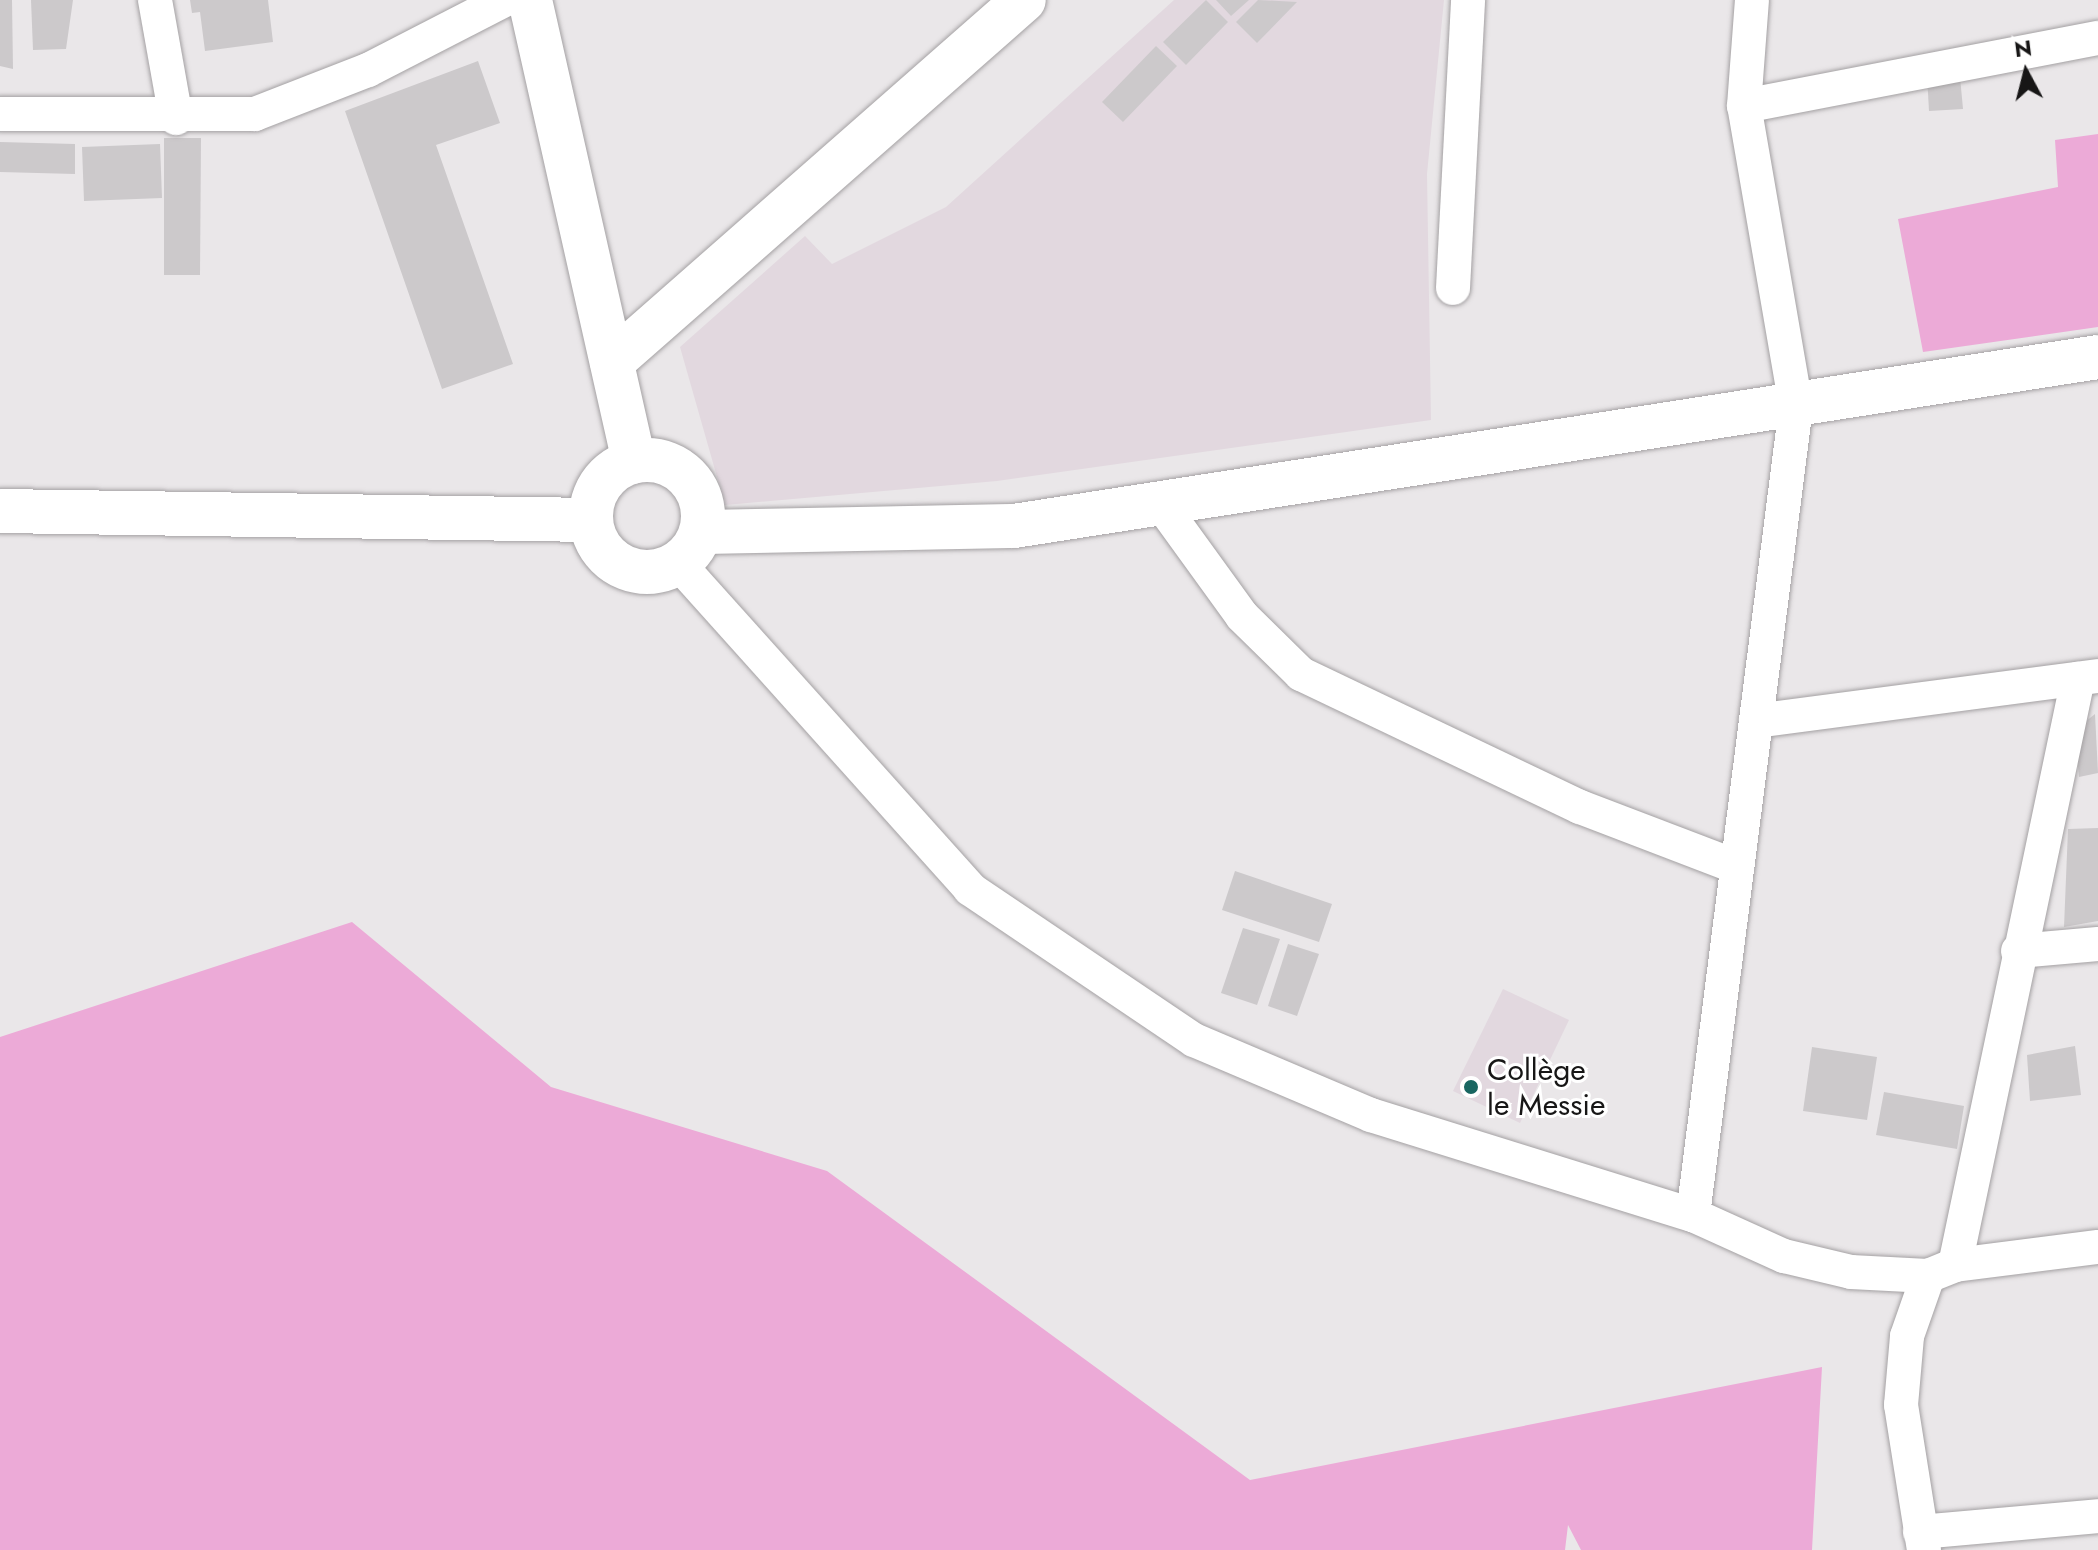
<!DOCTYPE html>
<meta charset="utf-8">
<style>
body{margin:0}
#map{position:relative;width:2098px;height:1550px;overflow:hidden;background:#eae7e9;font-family:Jost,sans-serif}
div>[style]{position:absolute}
.built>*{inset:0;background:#e2d8df}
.green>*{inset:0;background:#ecaad7}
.building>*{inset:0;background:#ccc9cb}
.roads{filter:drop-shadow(0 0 2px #a4a1a3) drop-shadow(0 0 2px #a4a1a3)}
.street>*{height:34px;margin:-17px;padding:0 17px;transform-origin:17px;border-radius:17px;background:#fff}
.secondary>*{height:44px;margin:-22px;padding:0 22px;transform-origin:22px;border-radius:22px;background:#fff}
.secondary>.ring{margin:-22px;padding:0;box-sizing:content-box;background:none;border:44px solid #fff;border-radius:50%}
.dots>*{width:22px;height:22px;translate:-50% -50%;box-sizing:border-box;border:4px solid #fff;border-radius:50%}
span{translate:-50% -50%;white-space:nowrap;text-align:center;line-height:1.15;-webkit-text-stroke:6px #fff;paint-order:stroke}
.poi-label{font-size:30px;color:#171616}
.left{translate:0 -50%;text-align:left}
.north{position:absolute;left:1986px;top:32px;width:80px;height:80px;-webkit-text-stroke:6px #fff;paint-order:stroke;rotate:353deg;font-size:22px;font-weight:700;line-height:32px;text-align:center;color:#171616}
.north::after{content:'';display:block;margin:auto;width:28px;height:36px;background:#171616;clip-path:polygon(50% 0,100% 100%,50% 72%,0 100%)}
</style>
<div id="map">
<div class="built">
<i style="clip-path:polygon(1174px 0,1444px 0,1427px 174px,1431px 420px,997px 481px,725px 505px,680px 347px,805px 236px,832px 264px,946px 207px)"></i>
<i style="clip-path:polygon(1503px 989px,1569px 1020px,1520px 1123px,1453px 1091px)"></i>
</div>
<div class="green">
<i style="clip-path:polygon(2098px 134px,2098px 327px,1923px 352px,1898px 219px,2058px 187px,2055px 140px)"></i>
<i style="clip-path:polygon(352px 922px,551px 1087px,827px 1171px,1250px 1480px,1822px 1367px,1812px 1550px,1581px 1550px,1568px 1525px,1565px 1550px,0 1550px,0 1037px)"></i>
</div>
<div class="building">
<i style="clip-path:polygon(0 0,12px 0,13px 69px,0 66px)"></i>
<i style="clip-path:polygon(31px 0,73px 0,66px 49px,33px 50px)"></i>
<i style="clip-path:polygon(190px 0,268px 0,273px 42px,205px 51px,200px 12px,192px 13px)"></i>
<i style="clip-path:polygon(1206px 0,1228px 22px,1186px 65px,1163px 42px)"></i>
<i style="clip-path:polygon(1216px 0,1249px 0,1231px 16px)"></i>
<i style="clip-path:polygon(1258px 0,1297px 2px,1257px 43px,1236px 22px)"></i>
<i style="clip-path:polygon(1156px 46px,1177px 66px,1123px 122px,1102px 102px)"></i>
<i style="clip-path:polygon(1958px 55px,1963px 109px,1929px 111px,1926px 57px)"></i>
<i style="clip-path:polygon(478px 61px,500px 123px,436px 145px,513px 364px,442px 389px,345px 111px)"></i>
<i style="clip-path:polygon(164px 138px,201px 138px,200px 275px,164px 275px)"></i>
<i style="clip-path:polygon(0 142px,75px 144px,75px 174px,0 172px)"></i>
<i style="clip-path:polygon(160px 144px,162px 198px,84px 201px,82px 147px)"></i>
<i style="clip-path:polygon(2095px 714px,2098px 773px,2079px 777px,2075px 730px)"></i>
<i style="clip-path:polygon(2098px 828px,2098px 921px,2064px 927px,2068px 829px)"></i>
<i style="clip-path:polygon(1235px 871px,1332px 904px,1319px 942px,1222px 910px)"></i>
<i style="clip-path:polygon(1243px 928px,1280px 939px,1257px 1005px,1221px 993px)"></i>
<i style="clip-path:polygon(1288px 944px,1319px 954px,1297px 1016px,1268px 1006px)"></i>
<i style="clip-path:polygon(2075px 1046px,2081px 1095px,2030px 1101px,2027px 1055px)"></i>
<i style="clip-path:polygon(1812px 1047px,1877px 1057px,1867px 1120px,1803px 1111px)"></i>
<i style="clip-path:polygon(1884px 1092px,1964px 1106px,1957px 1149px,1876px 1135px)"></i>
</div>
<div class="roads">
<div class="street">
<i style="left:155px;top:0;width:120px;rotate:79.9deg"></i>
<i style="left:1744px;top:106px;width:360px;rotate:-10.9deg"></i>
<i style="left:0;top:114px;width:255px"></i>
<i style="left:255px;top:114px;width:121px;rotate:-21.3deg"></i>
<i style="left:368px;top:70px;width:153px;rotate:-27.2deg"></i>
<i style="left:1453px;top:288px;width:288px;rotate:-87deg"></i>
<i style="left:1161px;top:504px;width:138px;rotate:54.1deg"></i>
<i style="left:1242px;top:616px;width:83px;rotate:44.5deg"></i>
<i style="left:1301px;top:674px;width:309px;rotate:25.5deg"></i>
<i style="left:1580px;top:807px;width:168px;rotate:20.9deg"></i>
<i style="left:678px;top:563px;width:438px;rotate:48.1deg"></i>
<i style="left:970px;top:889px;width:270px;rotate:34deg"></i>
<i style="left:1194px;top:1040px;width:192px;rotate:23deg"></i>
<i style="left:1371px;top:1115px;width:337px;rotate:17.3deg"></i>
<i style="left:1693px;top:1215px;width:100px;rotate:24.3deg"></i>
<i style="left:1784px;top:1256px;width:69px;rotate:13.4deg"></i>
<i style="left:1851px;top:1272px;width:77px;rotate:3deg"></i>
<i style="left:1928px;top:1276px;width:29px;rotate:-22deg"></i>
<i style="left:1955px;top:1265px;width:144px;rotate:-7.2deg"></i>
<i style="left:1756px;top:721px;width:345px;rotate:-7.5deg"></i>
<i style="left:2018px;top:951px;width:80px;rotate:-5deg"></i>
<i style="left:1693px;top:1215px;width:816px;rotate:-82.74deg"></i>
<i style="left:1796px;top:406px;width:304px;rotate:-99.8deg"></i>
<i style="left:1744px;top:106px;width:106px;rotate:-85.7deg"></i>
<i style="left:1955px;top:1265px;width:599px;rotate:-78.15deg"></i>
<i style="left:1920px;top:1532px;width:179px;rotate:-5.1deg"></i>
<i style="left:1924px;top:1550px;width:147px;rotate:-99deg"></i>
<i style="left:1901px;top:1405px;width:69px;rotate:-85deg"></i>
<i style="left:1907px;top:1336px;width:64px;rotate:-70.7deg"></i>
</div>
<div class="secondary">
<i style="left:530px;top:0;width:473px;rotate:77.3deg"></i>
<i style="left:612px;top:362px;width:548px;rotate:-41.3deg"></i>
<i class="ring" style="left:591px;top:460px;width:68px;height:68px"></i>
<i style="left:0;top:511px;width:590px;rotate:0.87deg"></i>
<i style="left:701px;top:532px;width:313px;rotate:-1.1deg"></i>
<i style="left:1014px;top:526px;width:1097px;rotate:-8.86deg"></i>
</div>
</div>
<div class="dots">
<i style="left:1471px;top:1087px;background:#196661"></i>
</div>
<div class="poi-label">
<span class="left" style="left:1487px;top:1087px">Collège<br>le Messie</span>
</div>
<div class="north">N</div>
</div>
